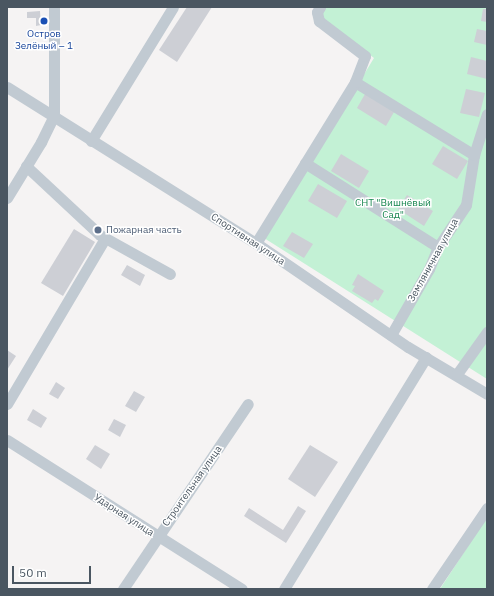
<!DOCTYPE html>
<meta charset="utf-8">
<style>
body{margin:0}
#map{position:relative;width:494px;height:596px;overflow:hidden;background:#f5f3f3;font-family:"IBM Plex Sans",sans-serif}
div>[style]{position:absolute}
.green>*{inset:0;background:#c3f1d5}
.building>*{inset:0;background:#cdcfd5}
.minor>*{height:11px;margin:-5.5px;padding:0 5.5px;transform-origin:5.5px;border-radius:5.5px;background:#c1cad2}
.dots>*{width:11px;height:11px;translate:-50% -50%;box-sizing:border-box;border:2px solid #fff;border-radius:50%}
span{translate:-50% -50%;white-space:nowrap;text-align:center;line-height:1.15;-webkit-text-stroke:3px #fff;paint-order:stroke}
.transit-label{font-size:10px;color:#164399}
.park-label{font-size:10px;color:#17864f}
.service-label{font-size:10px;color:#4e5e75}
.left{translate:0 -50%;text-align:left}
.street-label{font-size:10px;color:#4a5661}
.frame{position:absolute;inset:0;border:8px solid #4a5661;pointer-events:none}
.scale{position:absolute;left:12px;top:566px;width:79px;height:18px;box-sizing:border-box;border:2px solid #4a5661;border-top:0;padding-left:5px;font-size:12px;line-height:14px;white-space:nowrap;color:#4a5661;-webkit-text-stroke:3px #fff;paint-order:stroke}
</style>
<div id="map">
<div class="green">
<i style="clip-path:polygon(325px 7px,487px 7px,487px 379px,264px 238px,374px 58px,320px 16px)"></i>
<i style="clip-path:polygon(487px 517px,487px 589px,440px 589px)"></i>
</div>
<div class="building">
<i style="clip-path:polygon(187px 7px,212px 7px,177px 62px,159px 50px)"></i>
<i style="clip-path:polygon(483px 9px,487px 9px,487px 22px,481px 21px)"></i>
<i style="clip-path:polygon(40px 11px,41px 25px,36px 26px,36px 18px,27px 18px,27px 12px)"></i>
<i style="clip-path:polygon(477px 29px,487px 31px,487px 45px,474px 42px)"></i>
<i style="clip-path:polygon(471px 57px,487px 61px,487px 79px,467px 74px)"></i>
<i style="clip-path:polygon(466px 89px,485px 93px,479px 117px,460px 113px)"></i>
<i style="clip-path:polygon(365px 94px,394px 112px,386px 126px,357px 108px)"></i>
<i style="clip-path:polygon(443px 146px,468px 161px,457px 179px,432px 164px)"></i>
<i style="clip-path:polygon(341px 154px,369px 171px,359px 188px,331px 171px)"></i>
<i style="clip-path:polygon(318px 184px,347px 201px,337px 218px,308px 201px)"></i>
<i style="clip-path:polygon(407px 195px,433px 211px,424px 226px,398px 209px)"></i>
<i style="clip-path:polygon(74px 229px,95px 242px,63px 296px,41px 283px)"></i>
<i style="clip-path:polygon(292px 232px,313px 244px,304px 258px,283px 246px)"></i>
<i style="clip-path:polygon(127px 265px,145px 275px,140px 286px,121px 275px)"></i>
<i style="clip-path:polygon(358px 274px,384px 291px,378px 301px,375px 299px,372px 303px,352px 291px,355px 286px,352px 285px)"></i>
<i style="clip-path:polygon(7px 350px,16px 356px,7px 370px)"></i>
<i style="clip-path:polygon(56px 382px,65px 388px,58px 399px,49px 394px)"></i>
<i style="clip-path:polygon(134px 391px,145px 397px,136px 412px,125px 406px)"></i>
<i style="clip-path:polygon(33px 409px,47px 418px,41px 428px,27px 420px)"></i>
<i style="clip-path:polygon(114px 419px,126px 425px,120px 437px,108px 430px)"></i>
<i style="clip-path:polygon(95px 445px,110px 454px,101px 469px,86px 459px)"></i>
<i style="clip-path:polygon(310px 445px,338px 462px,315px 497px,288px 479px)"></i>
<i style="clip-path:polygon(298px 506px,306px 511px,286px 543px,244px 516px,249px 508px,283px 530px)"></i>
</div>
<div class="minor">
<i style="left:355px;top:82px;width:140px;rotate:31.5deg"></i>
<i style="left:7px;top:87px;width:294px;rotate:32.1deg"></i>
<i style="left:256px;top:243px;width:184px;rotate:34.4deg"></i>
<i style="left:408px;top:347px;width:92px;rotate:30.7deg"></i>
<i style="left:91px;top:141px;width:157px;rotate:-58.5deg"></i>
<i style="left:305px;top:163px;width:157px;rotate:32.3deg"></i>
<i style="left:26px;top:166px;width:101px;rotate:43deg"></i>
<i style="left:100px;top:235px;width:80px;rotate:29.1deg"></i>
<i style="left:7px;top:198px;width:66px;rotate:-58.7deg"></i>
<i style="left:41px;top:142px;width:30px;rotate:-64deg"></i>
<i style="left:54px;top:115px;width:108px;rotate:-90deg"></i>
<i style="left:256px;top:243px;width:189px;rotate:-58.4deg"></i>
<i style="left:355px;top:82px;width:28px;rotate:-69deg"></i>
<i style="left:365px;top:56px;width:58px;rotate:-142.7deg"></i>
<i style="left:319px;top:21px;width:9px;rotate:-103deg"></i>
<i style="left:317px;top:12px;width:6px;rotate:-59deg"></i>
<i style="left:391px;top:335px;width:76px;rotate:-60.1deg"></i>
<i style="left:429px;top:269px;width:24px;rotate:-68deg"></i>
<i style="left:438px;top:247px;width:50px;rotate:-56.3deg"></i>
<i style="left:466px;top:205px;width:51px;rotate:-80.9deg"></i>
<i style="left:474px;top:155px;width:43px;rotate:-72.4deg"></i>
<i style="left:457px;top:374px;width:52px;rotate:-54.5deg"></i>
<i style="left:7px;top:404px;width:193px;rotate:-59.4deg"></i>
<i style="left:7px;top:440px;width:278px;rotate:32.4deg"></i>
<i style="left:123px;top:589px;width:223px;rotate:-56deg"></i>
<i style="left:284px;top:589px;width:272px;rotate:-58.5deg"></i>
<i style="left:432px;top:589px;width:98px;rotate:-55.8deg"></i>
</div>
<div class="dots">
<i style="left:44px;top:21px;background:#1a4fb4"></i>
<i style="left:98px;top:230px;background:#5c6f8a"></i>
</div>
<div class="transit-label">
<span style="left:44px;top:39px">Остров<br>Зелёный – 1</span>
</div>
<div class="park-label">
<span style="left:393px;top:208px">СНТ "Вишнёвый<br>Сад"</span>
</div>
<div class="service-label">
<span class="left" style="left:106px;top:230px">Пожарная часть</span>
</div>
<div class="street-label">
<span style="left:248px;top:239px;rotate:33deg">Спортивная улица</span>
<span style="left:433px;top:260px;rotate:-61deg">Земляничная улица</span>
<span style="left:192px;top:486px;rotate:-55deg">Строительная улица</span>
<span style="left:124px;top:515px;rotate:33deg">Ударная улица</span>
</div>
<div class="frame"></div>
<div class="scale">50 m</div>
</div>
